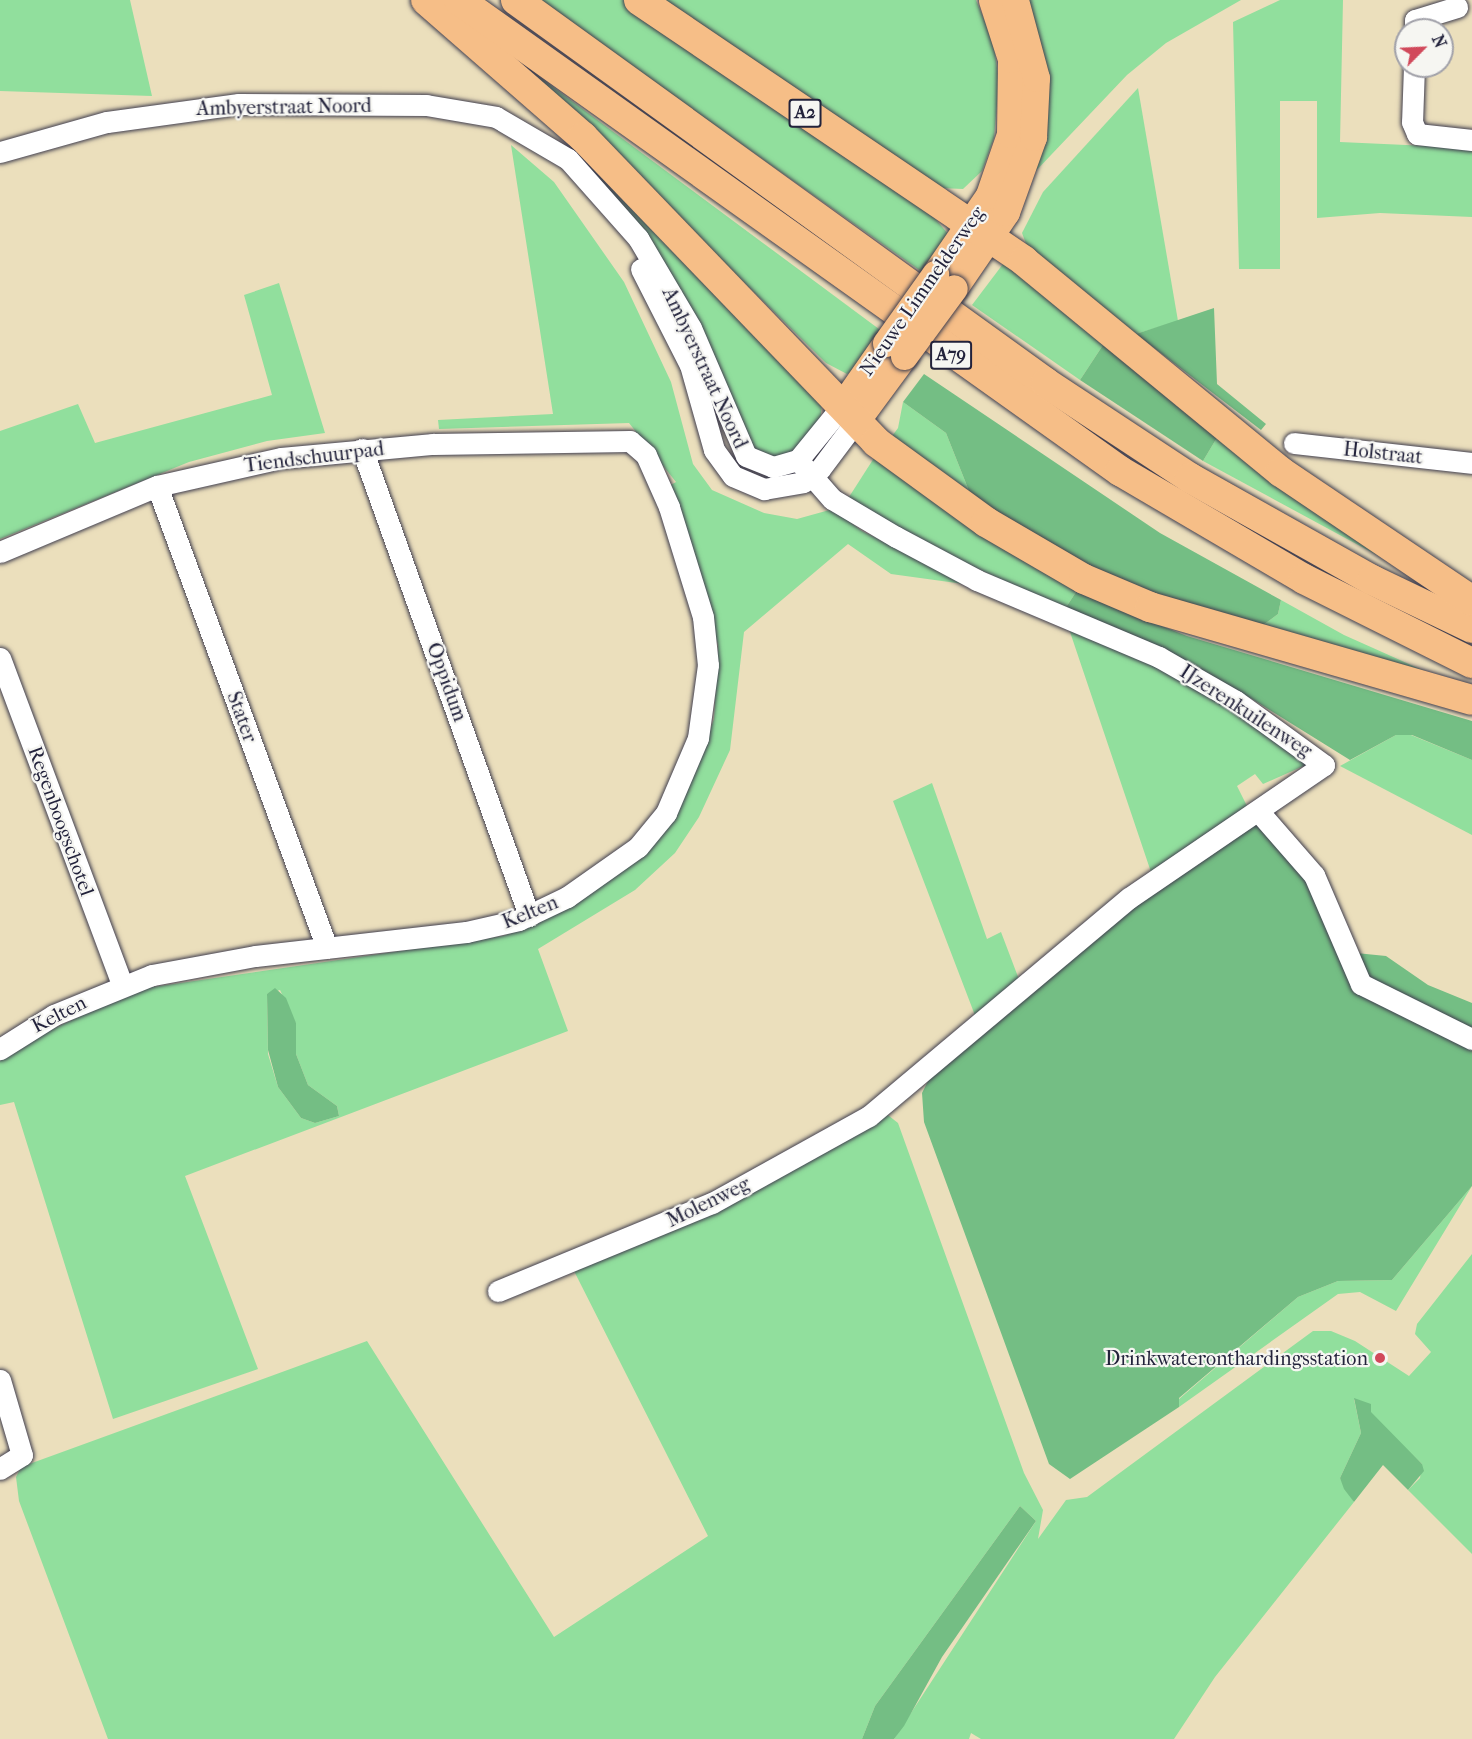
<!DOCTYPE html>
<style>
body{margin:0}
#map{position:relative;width:1472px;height:1739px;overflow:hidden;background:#ebdfbc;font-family:"IM FELL French Canon",serif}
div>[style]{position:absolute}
.green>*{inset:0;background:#91df9d}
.forest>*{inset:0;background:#74be84}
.roads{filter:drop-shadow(0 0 2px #403e4e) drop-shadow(0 0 2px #403e4e)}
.minor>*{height:21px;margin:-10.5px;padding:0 10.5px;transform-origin:10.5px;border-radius:10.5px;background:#fff}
.major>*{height:27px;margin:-13.5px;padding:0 13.5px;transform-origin:13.5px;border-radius:13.5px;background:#f6be87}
.highway>*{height:30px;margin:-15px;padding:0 15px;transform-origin:15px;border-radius:15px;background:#f6be87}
.bridges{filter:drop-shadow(0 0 2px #403e4e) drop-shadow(0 0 2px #403e4e)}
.major-bridge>*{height:27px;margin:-13.5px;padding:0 13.5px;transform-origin:13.5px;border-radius:13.5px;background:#f6be87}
.dots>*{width:16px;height:16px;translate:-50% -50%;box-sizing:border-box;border:3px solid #f6f6f2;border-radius:50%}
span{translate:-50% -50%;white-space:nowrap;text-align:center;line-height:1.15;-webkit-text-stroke:4.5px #f6f6f2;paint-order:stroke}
.shield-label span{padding:2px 4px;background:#f6f6f2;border:2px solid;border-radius:4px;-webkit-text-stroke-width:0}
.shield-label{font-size:18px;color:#22223b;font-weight:700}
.street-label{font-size:20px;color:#22223b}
.poi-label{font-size:20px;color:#22223b}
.right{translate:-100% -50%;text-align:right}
.north{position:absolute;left:1394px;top:18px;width:60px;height:60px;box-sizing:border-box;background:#f6f6f2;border:2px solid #a1a1a9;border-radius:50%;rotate:66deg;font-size:16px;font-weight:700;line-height:24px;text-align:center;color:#22223b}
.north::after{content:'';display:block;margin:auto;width:21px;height:27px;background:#d1495b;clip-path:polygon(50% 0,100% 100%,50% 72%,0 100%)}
</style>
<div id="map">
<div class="green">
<i style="clip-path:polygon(0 0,130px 0,152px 96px,0 91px)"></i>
<i style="clip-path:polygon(538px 0,623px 0,926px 208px,949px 235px,922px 272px)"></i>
<i style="clip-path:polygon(662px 0,976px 0,993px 41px,999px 81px,994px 138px,982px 171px,963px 189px,940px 188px)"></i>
<i style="clip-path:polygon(1026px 0,1241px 0,1166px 43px,1127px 75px,1032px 175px,1048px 119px,1049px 93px)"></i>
<i style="clip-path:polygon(1280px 0,1343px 0,1340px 142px,1472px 148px,1472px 217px,1380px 213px,1317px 218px,1317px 101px,1280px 101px,1280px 269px,1239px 269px,1233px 22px)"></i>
<i style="clip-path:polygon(522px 64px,883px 332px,858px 367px,847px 374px,826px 363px)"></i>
<i style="clip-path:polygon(1138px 88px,1178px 321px,1136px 334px,1028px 249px,1022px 233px,1043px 192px)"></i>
<i style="clip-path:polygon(evenodd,511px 145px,554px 182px,624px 282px,671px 382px,693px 464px,712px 490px,764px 513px,797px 519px,833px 509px,862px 531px,971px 585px,891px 574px,848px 544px,744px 632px,730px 750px,699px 817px,675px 853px,635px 890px,538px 949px,568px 1031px,185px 1176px,258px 1369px,113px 1419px,14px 1102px,0 1105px,0 1061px,18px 1045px,139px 989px,503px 936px,538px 923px,581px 899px,656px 836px,692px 779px,714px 719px,718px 645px,669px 486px,676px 482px,629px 423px,439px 429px,438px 420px,553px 414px,511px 145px,280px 990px,296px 1024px,296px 1054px,308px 1085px,337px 1106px,339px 1116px,315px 1123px,301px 1118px,278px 1087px,268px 1054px,267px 994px,280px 990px)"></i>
<i style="clip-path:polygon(591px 158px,822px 403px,820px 423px,796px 452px,775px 459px,752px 453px,734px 411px,583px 167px)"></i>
<i style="clip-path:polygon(1006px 260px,1105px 342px,1080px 380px,972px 305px)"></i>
<i style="clip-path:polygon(279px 283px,325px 433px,267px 441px,189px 462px,0 539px,0 431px,78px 404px,95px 443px,272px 395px,244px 295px)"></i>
<i style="clip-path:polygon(903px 402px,946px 433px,973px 501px,887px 443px,898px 428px)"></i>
<i style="clip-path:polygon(1218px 436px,1410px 573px,1203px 461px)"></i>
<i style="clip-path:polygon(874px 458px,1076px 592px,1065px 609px,907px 536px,849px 497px)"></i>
<i style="clip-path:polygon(1281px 600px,1344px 635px,1467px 690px,1259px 628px,1278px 614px)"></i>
<i style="clip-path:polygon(1068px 626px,1180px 674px,1308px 764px,1263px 784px,1255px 774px,1237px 786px,1250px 812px,1152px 875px)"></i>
<i style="clip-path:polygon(1396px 735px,1411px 735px,1472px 760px,1472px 835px,1340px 766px)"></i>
<i style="clip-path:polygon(932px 783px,987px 939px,1001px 932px,1020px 982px,976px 1018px,893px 801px)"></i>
<i style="clip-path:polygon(884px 1112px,898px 1123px,1024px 1473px,1043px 1510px,1038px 1539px,1066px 1500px,1087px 1497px,1313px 1331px,1331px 1331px,1355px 1341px,1409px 1376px,1431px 1352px,1415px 1334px,1417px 1324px,1472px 1254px,1472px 1554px,1408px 1490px,1420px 1478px,1422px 1464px,1354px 1399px,1361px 1433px,1340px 1478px,1354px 1502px,1215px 1677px,1174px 1739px,981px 1739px,971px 1733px,969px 1739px,894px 1739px,1036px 1521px,1020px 1506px,875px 1706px,862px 1739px,108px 1739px,19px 1501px,16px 1477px,21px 1467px,367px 1341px,554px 1637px,708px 1536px,573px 1269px)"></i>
<i style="clip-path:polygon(1472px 1186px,1396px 1311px,1360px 1292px,1338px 1294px,1179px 1407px,1179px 1399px,1298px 1297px,1338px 1281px,1392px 1280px)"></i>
</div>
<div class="forest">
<i style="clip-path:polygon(1214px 308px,1217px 384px,1266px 424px,1261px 430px,1136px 334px)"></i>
<i style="clip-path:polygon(1105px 342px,1218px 436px,1203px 461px,1080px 380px)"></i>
<i style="clip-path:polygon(924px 374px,1160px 533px,1281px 600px,1278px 614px,1259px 628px,1112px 579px,973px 501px,946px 433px,903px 402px)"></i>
<i style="clip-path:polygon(1076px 592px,1187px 636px,1472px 721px,1472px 760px,1412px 735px,1396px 735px,1350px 760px,1252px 699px,1065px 609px)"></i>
<i style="clip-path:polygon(1256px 824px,1262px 824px,1309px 868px,1336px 951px,1386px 956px,1428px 985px,1472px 1003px,1472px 1186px,1392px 1280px,1338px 1281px,1298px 1297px,1179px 1398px,1179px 1407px,1070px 1479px,1049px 1464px,924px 1122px,922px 1093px,930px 1077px,1111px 923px)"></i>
<i style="clip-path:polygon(275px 988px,286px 998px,296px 1023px,296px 1054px,308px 1085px,337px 1106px,339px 1116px,315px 1123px,301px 1118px,278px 1087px,268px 1050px,267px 994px)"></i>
<i style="clip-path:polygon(1354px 1398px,1371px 1404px,1371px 1412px,1422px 1464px,1424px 1471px,1408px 1490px,1383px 1465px,1354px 1502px,1344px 1489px,1340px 1478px,1361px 1433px)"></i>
<i style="clip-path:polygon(1020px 1506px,1036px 1521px,942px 1657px,904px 1726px,894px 1739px,862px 1739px,875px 1706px)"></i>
</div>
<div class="roads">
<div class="minor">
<i style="left:1415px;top:30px;width:10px;rotate:-90deg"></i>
<i style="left:1415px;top:20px;width:44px;rotate:-17.2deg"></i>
<i style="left:1414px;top:66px;width:56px;rotate:92deg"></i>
<i style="left:1412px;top:122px;width:13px;rotate:67deg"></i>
<i style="left:1417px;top:134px;width:55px;rotate:6.2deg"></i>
<i style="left:0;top:152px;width:111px;rotate:-15.7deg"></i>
<i style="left:107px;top:122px;width:133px;rotate:-7.8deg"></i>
<i style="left:239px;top:104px;width:187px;rotate:0.3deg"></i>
<i style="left:426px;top:105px;width:71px;rotate:9.7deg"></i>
<i style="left:496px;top:117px;width:83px;rotate:30.3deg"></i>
<i style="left:568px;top:159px;width:106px;rotate:48.5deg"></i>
<i style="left:638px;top:238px;width:104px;rotate:59.5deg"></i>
<i style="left:691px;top:328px;width:139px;rotate:66.7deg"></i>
<i style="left:746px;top:456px;width:29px;rotate:22deg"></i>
<i style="left:773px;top:467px;width:26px;rotate:-16deg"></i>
<i style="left:798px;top:460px;width:70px;rotate:-50.8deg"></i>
<i style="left:641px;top:269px;width:108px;rotate:63deg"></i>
<i style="left:690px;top:365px;width:88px;rotate:74.2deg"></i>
<i style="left:714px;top:450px;width:32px;rotate:54deg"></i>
<i style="left:733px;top:476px;width:34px;rotate:23deg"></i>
<i style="left:764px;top:489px;width:40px;rotate:-10deg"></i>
<i style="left:803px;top:482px;width:21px;rotate:-37deg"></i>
<i style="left:820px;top:469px;width:60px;rotate:-53.1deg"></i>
<i style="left:1294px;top:443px;width:179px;rotate:6.4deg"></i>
<i style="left:362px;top:449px;width:496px;rotate:70.3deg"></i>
<i style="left:157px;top:486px;width:492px;rotate:69.8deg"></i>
<i style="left:0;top:552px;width:170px;rotate:-22.8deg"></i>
<i style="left:157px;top:486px;width:127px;rotate:-12.7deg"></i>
<i style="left:281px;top:458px;width:153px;rotate:-5.3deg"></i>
<i style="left:433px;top:444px;width:197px;rotate:-0.9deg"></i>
<i style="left:630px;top:441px;width:21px;rotate:41deg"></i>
<i style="left:646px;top:455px;width:57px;rotate:66.1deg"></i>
<i style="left:669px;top:507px;width:115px;rotate:72.8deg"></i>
<i style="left:703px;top:617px;width:48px;rotate:84.1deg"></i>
<i style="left:708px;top:665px;width:74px;rotate:97.8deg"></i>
<i style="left:698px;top:738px;width:82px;rotate:113.1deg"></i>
<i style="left:666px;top:813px;width:44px;rotate:129.5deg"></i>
<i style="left:638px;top:847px;width:87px;rotate:144.8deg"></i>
<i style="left:567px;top:897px;width:53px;rotate:154.4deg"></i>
<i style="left:519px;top:920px;width:54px;rotate:167.2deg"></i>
<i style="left:466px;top:932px;width:212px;rotate:173.5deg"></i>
<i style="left:255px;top:956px;width:105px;rotate:169.5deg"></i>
<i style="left:152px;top:975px;width:106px;rotate:157.8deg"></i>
<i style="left:54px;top:1015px;width:64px;rotate:147.8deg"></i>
<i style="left:0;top:658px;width:349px;rotate:69.5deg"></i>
<i style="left:1259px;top:812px;width:84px;rotate:48.9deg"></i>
<i style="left:1314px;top:875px;width:119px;rotate:66.7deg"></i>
<i style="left:1361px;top:984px;width:124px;rotate:26.4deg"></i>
<i style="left:498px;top:1291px;width:231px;rotate:-22.4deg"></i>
<i style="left:712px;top:1203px;width:179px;rotate:-29deg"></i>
<i style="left:869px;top:1116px;width:339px;rotate:-40deg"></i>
<i style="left:1129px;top:898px;width:236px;rotate:-34.3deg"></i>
<i style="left:1324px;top:765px;width:109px;rotate:-144deg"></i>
<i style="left:1236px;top:701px;width:89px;rotate:-150.3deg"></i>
<i style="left:1159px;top:657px;width:198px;rotate:-157.1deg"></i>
<i style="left:977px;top:580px;width:92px;rotate:-152deg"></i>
<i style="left:896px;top:537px;width:74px;rotate:-149.3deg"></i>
<i style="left:832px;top:499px;width:52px;rotate:-131.1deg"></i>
<i style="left:0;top:1380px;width:78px;rotate:73.7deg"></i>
<i style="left:22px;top:1455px;width:26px;rotate:148deg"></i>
</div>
<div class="major">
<i style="left:935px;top:274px;width:96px;rotate:-55.6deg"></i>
<i style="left:989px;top:195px;width:65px;rotate:-71deg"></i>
<i style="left:1010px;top:134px;width:75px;rotate:-89.2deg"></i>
<i style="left:1011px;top:59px;width:62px;rotate:-107.9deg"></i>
<i style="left:954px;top:288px;width:92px;rotate:-55.6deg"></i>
<i style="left:1006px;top:212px;width:80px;rotate:-70.2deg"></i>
<i style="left:1033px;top:137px;width:59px;rotate:-87.1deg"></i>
<i style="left:1036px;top:78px;width:81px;rotate:-105.1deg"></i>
<i style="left:842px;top:406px;width:77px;rotate:-55.1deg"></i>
<i style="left:856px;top:421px;width:81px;rotate:-53.6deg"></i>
</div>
<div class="highway">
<i style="left:426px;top:0;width:208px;rotate:41.1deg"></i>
<i style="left:583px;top:137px;width:423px;rotate:46.1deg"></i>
<i style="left:876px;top:442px;width:136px;rotate:36deg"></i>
<i style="left:986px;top:522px;width:113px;rotate:30.2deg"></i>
<i style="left:1084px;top:579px;width:72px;rotate:23deg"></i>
<i style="left:1150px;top:607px;width:335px;rotate:16.1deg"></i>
<i style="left:459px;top:0;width:812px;rotate:35.47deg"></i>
<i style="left:1120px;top:471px;width:213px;rotate:30.4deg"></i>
<i style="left:1304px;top:579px;width:188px;rotate:26.6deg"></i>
<i style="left:516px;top:0;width:654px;rotate:35.85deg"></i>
<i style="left:1046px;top:383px;width:173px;rotate:33.4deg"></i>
<i style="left:1190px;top:478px;width:209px;rotate:29.3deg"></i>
<i style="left:1372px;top:580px;width:111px;rotate:25.6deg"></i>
<i style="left:639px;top:0;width:465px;rotate:34.1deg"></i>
<i style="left:1024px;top:261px;width:333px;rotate:39.4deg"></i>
<i style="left:1281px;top:472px;width:230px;rotate:34deg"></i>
</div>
</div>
<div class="bridges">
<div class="major-bridge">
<i style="left:886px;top:343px;width:85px;rotate:-54.6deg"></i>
<i style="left:904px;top:356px;width:84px;rotate:-53.7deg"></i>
</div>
</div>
<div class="dots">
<i style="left:1380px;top:1358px;background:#d1495b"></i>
</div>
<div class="shield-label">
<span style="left:805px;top:113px">A2</span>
<span style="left:951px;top:355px">A79</span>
</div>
<div class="street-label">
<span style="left:284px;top:107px;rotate:-1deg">Ambyerstraat Noord</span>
<span style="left:922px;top:291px;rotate:-55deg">Nieuwe Limmelderweg</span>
<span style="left:705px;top:368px;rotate:65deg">Ambyerstraat Noord</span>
<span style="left:1383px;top:453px;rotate:6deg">Holstraat</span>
<span style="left:314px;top:457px;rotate:-7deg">Tiendschuurpad</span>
<span style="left:447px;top:682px;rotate:70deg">Oppidum</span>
<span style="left:1246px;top:711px;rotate:33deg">IJzerenkuilenweg</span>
<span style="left:242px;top:717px;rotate:70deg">Stater</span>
<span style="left:61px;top:821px;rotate:70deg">Regenboogschotel</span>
<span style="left:530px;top:912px;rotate:-22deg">Kelten</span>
<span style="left:59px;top:1014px;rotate:-27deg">Kelten</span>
<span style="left:708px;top:1202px;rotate:-26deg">Molenweg</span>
</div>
<div class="poi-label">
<span class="right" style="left:1368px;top:1358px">Drinkwateronthardingsstation</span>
</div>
<div class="north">N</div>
</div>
